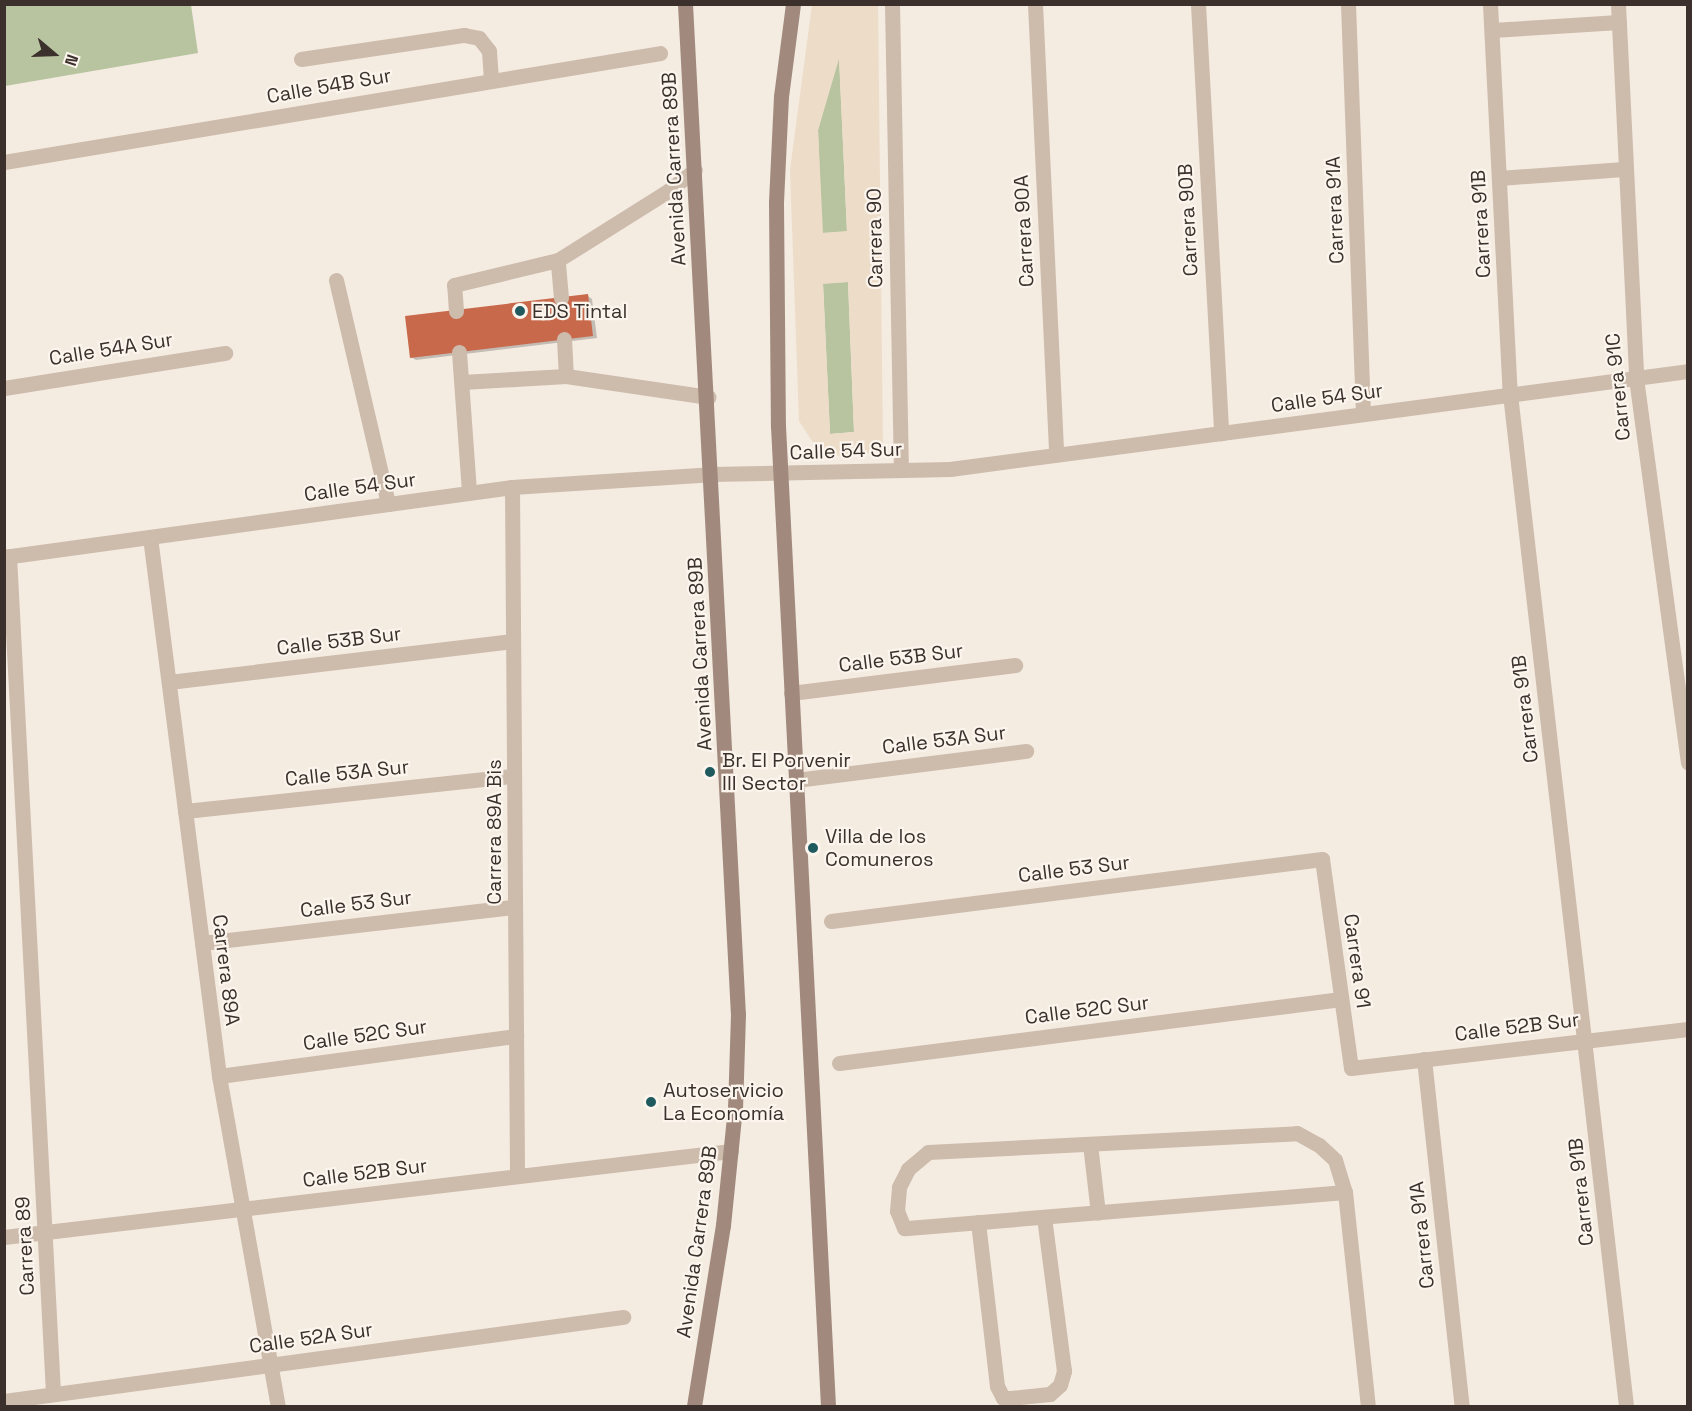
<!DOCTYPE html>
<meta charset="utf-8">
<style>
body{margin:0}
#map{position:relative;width:1692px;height:1411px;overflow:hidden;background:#f4ebe1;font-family:"Space Grotesk",sans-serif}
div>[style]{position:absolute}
.green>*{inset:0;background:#b8c4a0}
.plaza>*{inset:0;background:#ecdcc8}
.shadow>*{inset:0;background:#0003}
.building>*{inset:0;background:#c8694b}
.lane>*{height:15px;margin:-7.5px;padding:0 7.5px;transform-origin:7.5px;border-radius:7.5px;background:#cdbbac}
.street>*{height:15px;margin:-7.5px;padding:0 7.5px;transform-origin:7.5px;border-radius:7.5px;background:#cdbbac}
.secondary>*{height:15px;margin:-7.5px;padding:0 7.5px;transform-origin:7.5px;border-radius:7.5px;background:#a18a7d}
.dots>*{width:16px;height:16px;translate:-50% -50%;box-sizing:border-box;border:3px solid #fbf5ee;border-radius:50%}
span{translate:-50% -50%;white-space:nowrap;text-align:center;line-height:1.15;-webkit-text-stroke:4.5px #fbf5ee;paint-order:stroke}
.street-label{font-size:20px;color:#3b302b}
.poi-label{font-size:20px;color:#3b302b}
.left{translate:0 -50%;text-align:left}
.frame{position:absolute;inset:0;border:6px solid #3b302b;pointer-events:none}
.north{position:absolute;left:24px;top:24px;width:60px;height:60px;-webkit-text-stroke:4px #fbf5ee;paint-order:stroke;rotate:109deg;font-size:16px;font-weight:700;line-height:24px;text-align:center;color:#3b302b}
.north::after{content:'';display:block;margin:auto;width:21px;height:27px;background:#3b302b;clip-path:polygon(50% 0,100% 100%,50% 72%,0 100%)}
</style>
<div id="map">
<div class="green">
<i style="clip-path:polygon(5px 4px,191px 5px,198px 53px,5px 86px)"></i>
<i style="clip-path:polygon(839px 56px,847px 232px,822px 233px,818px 130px)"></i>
<i style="clip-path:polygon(848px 282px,854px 432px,830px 434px,823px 283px)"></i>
</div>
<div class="plaza">
<i style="clip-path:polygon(evenodd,812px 5px,878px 5px,883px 452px,831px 456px,812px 441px,799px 421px,790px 170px,812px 5px,839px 59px,847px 231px,823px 233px,818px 130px,839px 59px,812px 5px,848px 282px,854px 432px,830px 434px,823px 284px,848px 282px)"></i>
</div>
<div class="shadow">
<i style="clip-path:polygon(588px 296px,592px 299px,597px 338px,416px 360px,411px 357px)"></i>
</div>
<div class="building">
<i style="clip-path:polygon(588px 294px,593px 336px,410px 358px,405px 316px)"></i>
</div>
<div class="lane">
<i style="left:336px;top:280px;width:230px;rotate:76.9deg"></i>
<i style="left:561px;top:298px;width:38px;rotate:-95deg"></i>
<i style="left:558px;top:260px;width:130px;rotate:-32.1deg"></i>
<i style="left:668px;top:191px;width:34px;rotate:-38deg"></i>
<i style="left:456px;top:311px;width:26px;rotate:-94deg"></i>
<i style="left:454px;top:285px;width:107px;rotate:-13.5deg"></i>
<i style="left:564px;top:339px;width:37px;rotate:87deg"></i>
<i style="left:566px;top:376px;width:144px;rotate:8.4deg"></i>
<i style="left:459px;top:352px;width:141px;rotate:85.9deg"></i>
<i style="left:462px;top:382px;width:104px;rotate:-3.3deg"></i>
<i style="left:1090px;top:1144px;width:69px;rotate:83.4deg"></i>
<i style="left:1345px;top:1192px;width:442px;rotate:175.3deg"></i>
<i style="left:904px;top:1228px;width:18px;rotate:-112deg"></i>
<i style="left:897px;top:1211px;width:24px;rotate:-85deg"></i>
<i style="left:899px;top:1187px;width:20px;rotate:-63deg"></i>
<i style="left:908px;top:1169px;width:26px;rotate:-40deg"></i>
<i style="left:928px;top:1152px;width:369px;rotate:-2.9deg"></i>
<i style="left:1297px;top:1133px;width:25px;rotate:29deg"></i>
<i style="left:1319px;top:1145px;width:22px;rotate:43deg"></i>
<i style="left:1335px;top:1160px;width:34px;rotate:73deg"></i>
<i style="left:1345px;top:1192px;width:215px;rotate:83.9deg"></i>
<i style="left:978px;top:1222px;width:165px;rotate:83.4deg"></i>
<i style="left:997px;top:1386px;width:13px;rotate:63deg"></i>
<i style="left:1003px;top:1398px;width:8px"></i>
<i style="left:1011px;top:1398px;width:39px;rotate:-6deg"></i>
<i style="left:1050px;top:1394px;width:13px;rotate:-42deg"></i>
<i style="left:1060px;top:1385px;width:15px;rotate:-74deg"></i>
<i style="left:1064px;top:1371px;width:155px;rotate:-97.4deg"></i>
</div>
<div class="street">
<i style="left:892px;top:4px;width:466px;rotate:88.9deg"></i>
<i style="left:1035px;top:4px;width:451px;rotate:87.3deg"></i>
<i style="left:1198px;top:4px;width:430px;rotate:86.9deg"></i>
<i style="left:1348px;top:4px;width:410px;rotate:87.9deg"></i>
<i style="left:1490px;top:4px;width:391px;rotate:87.1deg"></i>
<i style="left:1510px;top:394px;width:1019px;rotate:83.46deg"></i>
<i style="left:1618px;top:4px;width:374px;rotate:87.2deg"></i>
<i style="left:1636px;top:378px;width:388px;rotate:82.3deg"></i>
<i style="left:1492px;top:30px;width:127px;rotate:-3.6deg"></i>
<i style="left:301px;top:59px;width:165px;rotate:-8.4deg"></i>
<i style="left:464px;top:35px;width:15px;rotate:11deg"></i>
<i style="left:479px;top:38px;width:16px;rotate:52deg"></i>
<i style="left:489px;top:51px;width:29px;rotate:86deg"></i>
<i style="left:4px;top:162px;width:665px;rotate:-9.43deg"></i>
<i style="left:1499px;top:178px;width:125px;rotate:-4.1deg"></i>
<i style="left:4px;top:388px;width:224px;rotate:-9deg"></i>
<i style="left:512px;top:487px;width:689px;rotate:89.58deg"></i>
<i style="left:150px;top:537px;width:543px;rotate:82.7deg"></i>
<i style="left:219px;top:1076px;width:335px;rotate:79.9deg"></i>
<i style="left:9px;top:556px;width:839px;rotate:86.99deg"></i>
<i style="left:4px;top:557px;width:513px;rotate:-7.85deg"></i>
<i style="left:512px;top:487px;width:199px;rotate:-3.7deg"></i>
<i style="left:711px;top:474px;width:239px;rotate:-1.2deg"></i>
<i style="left:950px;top:469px;width:744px;rotate:-7.56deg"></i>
<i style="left:169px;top:682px;width:346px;rotate:-6.8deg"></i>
<i style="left:791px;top:693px;width:226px;rotate:-7.1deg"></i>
<i style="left:796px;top:780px;width:232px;rotate:-7.2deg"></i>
<i style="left:185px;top:811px;width:331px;rotate:-6.1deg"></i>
<i style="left:831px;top:921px;width:495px;rotate:-7.2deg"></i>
<i style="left:1322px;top:859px;width:211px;rotate:82.1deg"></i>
<i style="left:1351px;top:1068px;width:339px;rotate:-6.6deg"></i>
<i style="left:202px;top:943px;width:315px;rotate:-6.6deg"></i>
<i style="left:1424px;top:1059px;width:349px;rotate:83.8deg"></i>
<i style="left:839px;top:1063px;width:506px;rotate:-7.27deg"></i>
<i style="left:219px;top:1076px;width:300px;rotate:-7.7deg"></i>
<i style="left:4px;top:1237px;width:732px;rotate:-6.75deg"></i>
<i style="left:4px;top:1401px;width:625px;rotate:-7.73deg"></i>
</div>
<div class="secondary">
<i style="left:685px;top:4px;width:1011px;rotate:87deg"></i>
<i style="left:738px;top:1014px;width:93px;rotate:91.8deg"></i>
<i style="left:735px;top:1107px;width:119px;rotate:95.8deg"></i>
<i style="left:723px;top:1225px;width:183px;rotate:99.1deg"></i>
<i style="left:793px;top:4px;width:93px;rotate:97.4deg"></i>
<i style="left:781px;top:96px;width:107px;rotate:92.7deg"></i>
<i style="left:776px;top:203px;width:223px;rotate:89.5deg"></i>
<i style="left:778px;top:426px;width:981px;rotate:87.08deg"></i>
</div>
<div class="dots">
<i style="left:520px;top:311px;background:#1f5a5e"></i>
<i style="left:710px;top:772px;background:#1f5a5e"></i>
<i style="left:813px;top:848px;background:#1f5a5e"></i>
<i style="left:651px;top:1102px;background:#1f5a5e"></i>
</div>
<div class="street-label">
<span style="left:329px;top:86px;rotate:-10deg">Calle 54B Sur</span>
<span style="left:674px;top:169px;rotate:-93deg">Avenida Carrera 89B</span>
<span style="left:1335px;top:210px;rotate:-92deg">Carrera 91A</span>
<span style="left:1188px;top:220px;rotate:-93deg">Carrera 90B</span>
<span style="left:1481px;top:224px;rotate:-93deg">Carrera 91B</span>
<span style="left:1024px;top:231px;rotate:-93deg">Carrera 90A</span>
<span style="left:875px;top:238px;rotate:-91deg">Carrera 90</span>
<span style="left:111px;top:349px;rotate:-9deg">Calle 54A Sur</span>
<span style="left:1618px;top:387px;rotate:-96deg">Carrera 91C</span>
<span style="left:1327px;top:398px;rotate:-8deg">Calle 54 Sur</span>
<span style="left:846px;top:451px;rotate:-2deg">Calle 54 Sur</span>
<span style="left:360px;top:487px;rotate:-8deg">Calle 54 Sur</span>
<span style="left:339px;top:641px;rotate:-7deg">Calle 53B Sur</span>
<span style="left:700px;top:654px;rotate:-93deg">Avenida Carrera 89B</span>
<span style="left:901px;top:658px;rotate:-7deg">Calle 53B Sur</span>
<span style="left:1525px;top:709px;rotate:-97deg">Carrera 91B</span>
<span style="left:944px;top:740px;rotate:-7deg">Calle 53A Sur</span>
<span style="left:347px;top:773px;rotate:-6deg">Calle 53A Sur</span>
<span style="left:494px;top:832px;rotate:-90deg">Carrera 89A Bis</span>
<span style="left:1074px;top:869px;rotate:-7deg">Calle 53 Sur</span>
<span style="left:356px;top:904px;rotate:-7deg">Calle 53 Sur</span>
<span style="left:1357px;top:961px;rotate:82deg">Carrera 91</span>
<span style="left:226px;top:970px;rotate:83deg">Carrera 89A</span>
<span style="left:1087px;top:1010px;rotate:-7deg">Calle 52C Sur</span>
<span style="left:1517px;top:1027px;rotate:-7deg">Calle 52B Sur</span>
<span style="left:365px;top:1035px;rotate:-8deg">Calle 52C Sur</span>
<span style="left:365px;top:1173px;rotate:-7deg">Calle 52B Sur</span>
<span style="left:1581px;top:1192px;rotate:-96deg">Carrera 91B</span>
<span style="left:1422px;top:1235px;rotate:-96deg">Carrera 91A</span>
<span style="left:697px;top:1242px;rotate:-82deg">Avenida Carrera 89B</span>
<span style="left:25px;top:1246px;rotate:-93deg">Carrera 89</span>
<span style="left:311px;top:1338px;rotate:-8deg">Calle 52A Sur</span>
</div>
<div class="poi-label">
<span class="left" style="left:532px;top:311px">EDS Tintal</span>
<span class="left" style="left:722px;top:772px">Br. El Porvenir<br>III Sector</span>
<span class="left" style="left:825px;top:848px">Villa de los<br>Comuneros</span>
<span class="left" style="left:663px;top:1102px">Autoservicio<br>La Economía</span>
</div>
<div class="frame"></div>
<div class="north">N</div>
</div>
